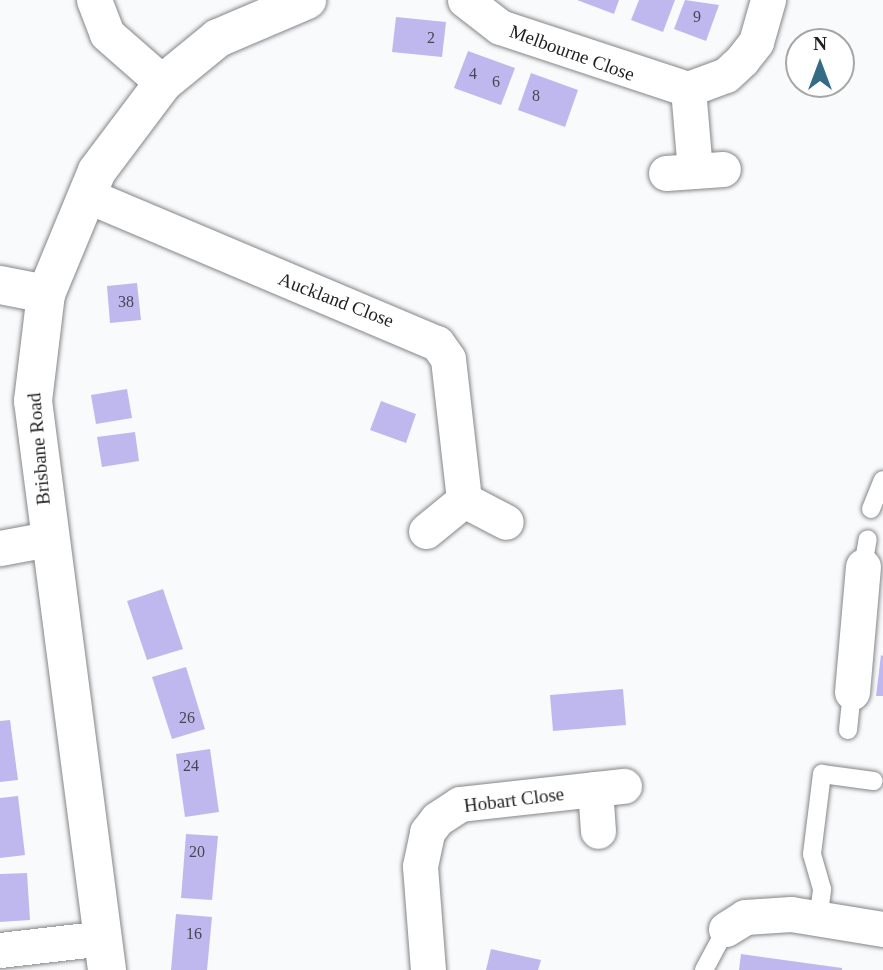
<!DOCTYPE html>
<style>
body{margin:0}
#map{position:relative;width:883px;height:970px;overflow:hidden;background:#f9fafc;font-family:"Times New Roman",serif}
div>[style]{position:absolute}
.building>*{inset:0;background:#beb8ef}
.roads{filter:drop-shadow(0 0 2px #858688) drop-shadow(0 0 2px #858688)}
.service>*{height:18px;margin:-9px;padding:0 9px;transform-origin:9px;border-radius:9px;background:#fff}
.minor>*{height:35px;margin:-17.5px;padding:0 17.5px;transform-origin:17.5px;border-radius:17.5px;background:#fff}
.tertiary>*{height:38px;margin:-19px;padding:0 19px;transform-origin:19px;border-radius:19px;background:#fff}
span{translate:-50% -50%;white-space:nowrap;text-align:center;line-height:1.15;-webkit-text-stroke:5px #fff;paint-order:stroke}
.number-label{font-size:16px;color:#474654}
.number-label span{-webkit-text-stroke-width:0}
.street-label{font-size:19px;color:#1f2021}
.north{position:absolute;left:785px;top:28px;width:70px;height:70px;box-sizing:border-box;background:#fff;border:2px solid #a5a6a6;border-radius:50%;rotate:0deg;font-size:19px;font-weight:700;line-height:28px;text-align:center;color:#1f2021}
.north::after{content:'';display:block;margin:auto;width:24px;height:32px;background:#346b85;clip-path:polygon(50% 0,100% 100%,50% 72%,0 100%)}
</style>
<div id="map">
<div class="building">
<i style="clip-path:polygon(577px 0,619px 0,614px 14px)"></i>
<i style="clip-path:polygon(639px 0,675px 0,663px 32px,631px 20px)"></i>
<i style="clip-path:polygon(685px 0,719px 5px,706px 41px,674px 29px)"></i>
<i style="clip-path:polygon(396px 17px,446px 22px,442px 57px,392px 52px)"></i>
<i style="clip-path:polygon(468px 51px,515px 68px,501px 105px,454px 88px)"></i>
<i style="clip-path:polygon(531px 73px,578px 90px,565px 127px,518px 110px)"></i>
<i style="clip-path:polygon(137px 283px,141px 320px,110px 323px,107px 286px)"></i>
<i style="clip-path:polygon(127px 389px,132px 418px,96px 424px,91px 395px)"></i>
<i style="clip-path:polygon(381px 401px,416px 414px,406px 443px,370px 430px)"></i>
<i style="clip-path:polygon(135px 432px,139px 461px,102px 467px,97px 437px)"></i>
<i style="clip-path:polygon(163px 589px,183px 649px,147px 660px,127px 601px)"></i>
<i style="clip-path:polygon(881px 655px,883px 656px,883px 696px,876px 696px)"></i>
<i style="clip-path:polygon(186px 667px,205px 729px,172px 739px,152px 677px)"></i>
<i style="clip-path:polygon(623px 689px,626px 725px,553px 731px,550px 695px)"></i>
<i style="clip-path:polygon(10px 720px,18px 780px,0 782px,0 721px)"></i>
<i style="clip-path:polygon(210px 749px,219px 812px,185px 817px,176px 754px)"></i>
<i style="clip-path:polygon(18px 796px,25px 855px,0 858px,0 798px)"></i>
<i style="clip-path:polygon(186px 834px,218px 836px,212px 900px,181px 898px)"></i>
<i style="clip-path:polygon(27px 873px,30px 920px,0 922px,0 874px)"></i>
<i style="clip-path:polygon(176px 914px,212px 917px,207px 970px,171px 970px)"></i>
<i style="clip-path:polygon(491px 949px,541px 960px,538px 970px,486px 970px)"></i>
<i style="clip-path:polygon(741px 954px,842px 968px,842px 970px,739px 970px)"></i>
</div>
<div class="roads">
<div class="service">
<i style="left:871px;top:509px;width:31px;rotate:-68deg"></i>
<i style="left:863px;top:566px;width:27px;rotate:-80deg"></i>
<i style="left:848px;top:730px;width:38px;rotate:-84deg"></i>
<i style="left:818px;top:919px;width:30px;rotate:-82deg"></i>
<i style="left:822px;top:889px;width:36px;rotate:-106deg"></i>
<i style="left:812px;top:854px;width:81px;rotate:-82.9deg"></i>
<i style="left:822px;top:774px;width:52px;rotate:7.7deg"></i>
<i style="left:704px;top:970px;width:47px;rotate:-61.8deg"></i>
</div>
<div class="minor">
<i style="left:94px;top:0;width:36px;rotate:69deg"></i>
<i style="left:107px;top:34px;width:74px;rotate:41.2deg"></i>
<i style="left:465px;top:0;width:44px;rotate:37.6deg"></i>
<i style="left:500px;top:27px;width:198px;rotate:18.3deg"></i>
<i style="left:688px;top:89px;width:40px;rotate:-20.2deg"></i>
<i style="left:726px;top:75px;width:22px;rotate:-43deg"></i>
<i style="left:742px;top:60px;width:23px;rotate:-52deg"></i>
<i style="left:756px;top:42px;width:44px;rotate:-74.1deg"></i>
<i style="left:688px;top:89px;width:81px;rotate:85.1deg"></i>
<i style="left:666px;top:173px;width:57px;rotate:-4deg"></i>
<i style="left:86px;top:195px;width:381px;rotate:22.9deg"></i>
<i style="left:437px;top:343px;width:19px;rotate:55deg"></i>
<i style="left:448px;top:359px;width:142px;rotate:83.5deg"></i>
<i style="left:464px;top:500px;width:49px;rotate:140.8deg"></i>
<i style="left:464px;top:500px;width:47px;rotate:27.6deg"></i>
<i style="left:0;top:548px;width:49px;rotate:-10.6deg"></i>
<i style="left:852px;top:692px;width:126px;rotate:-85deg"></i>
<i style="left:595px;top:789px;width:42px;rotate:85.9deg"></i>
<i style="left:726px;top:929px;width:22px;rotate:-32deg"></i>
<i style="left:745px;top:917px;width:46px;rotate:-3.7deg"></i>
<i style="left:791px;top:914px;width:93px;rotate:9.3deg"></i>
<i style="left:0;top:950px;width:104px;rotate:-6.6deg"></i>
<i style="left:428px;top:970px;width:104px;rotate:-94.4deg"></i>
<i style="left:420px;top:866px;width:35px;rotate:-78deg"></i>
<i style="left:427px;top:832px;width:16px;rotate:-52deg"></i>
<i style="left:437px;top:819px;width:27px;rotate:-33deg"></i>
<i style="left:460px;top:804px;width:165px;rotate:-6.3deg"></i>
</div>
<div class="tertiary">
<i style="left:0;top:285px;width:47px;rotate:11.1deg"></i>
<i style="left:107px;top:970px;width:574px;rotate:-97.41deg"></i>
<i style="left:33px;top:401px;width:108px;rotate:-83.1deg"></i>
<i style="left:46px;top:294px;width:133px;rotate:-67.5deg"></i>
<i style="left:97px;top:171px;width:110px;rotate:-53.1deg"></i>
<i style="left:163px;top:83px;width:71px;rotate:-39.3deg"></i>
<i style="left:218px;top:38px;width:97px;rotate:-23.1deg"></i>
</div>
</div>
<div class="number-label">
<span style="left:697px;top:17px">9</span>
<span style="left:431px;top:38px">2</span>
<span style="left:473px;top:74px">4</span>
<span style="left:496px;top:82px">6</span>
<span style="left:536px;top:96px">8</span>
<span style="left:126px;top:302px">38</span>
<span style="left:187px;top:718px">26</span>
<span style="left:191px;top:766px">24</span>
<span style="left:197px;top:852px">20</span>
<span style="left:194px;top:934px">16</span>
</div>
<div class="street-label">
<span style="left:572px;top:53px;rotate:20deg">Melbourne Close</span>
<span style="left:336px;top:300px;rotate:21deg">Auckland Close</span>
<span style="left:39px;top:449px;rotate:-95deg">Brisbane Road</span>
<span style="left:514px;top:800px;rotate:-7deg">Hobart Close</span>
</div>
<div class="north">N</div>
</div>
